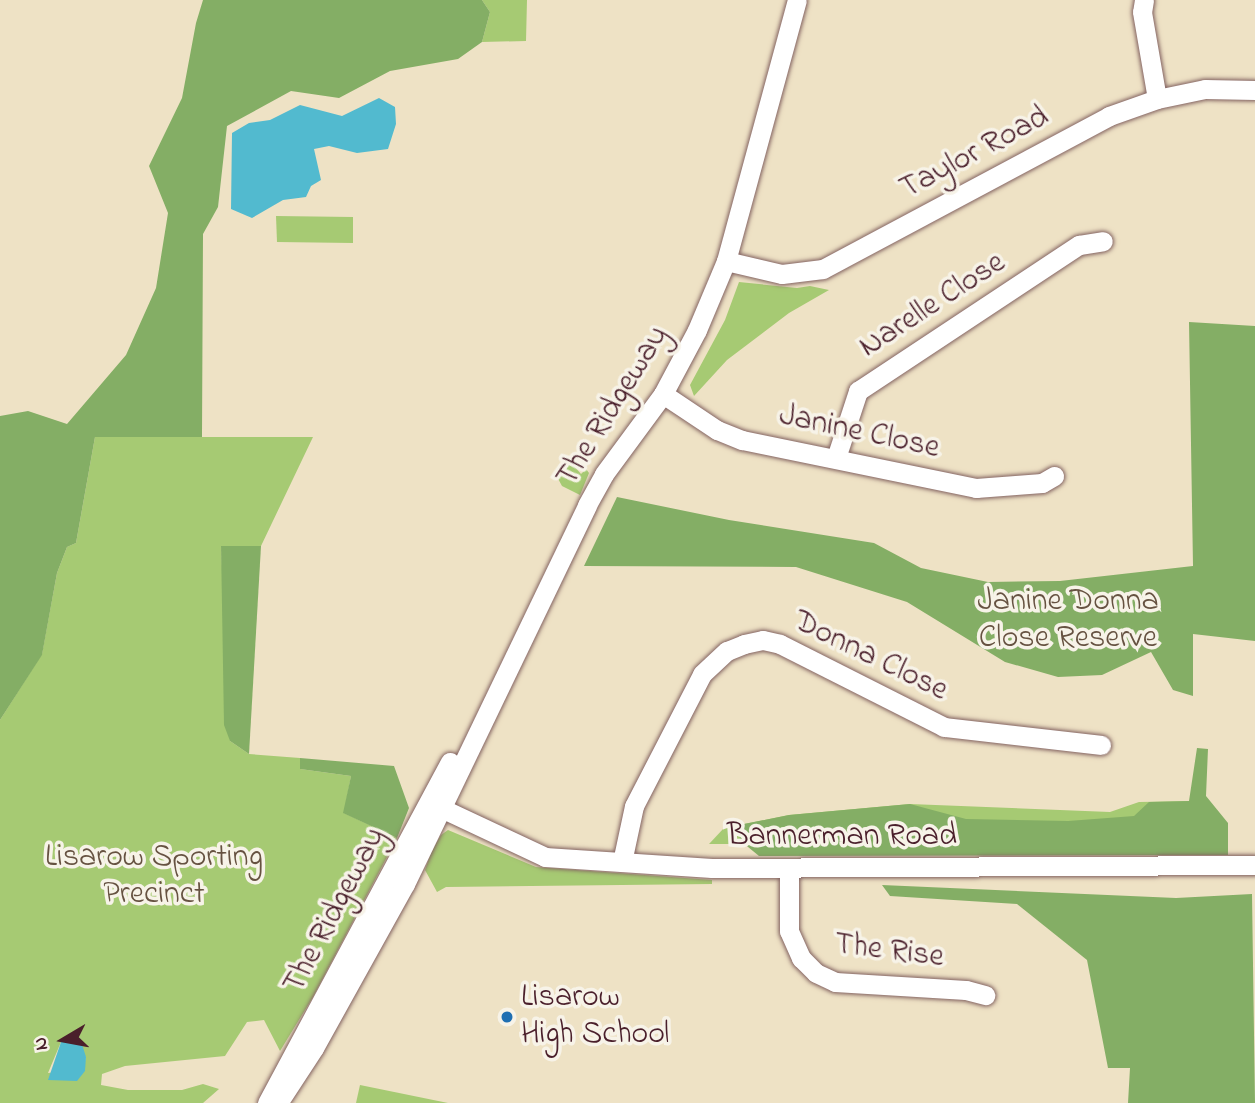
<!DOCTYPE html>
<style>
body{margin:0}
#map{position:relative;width:1255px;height:1103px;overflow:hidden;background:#eee2c5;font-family:"Indie Flower",sans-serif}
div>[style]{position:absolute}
.green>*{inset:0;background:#a6ca73}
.forest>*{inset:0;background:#84ae65}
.water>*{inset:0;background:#52bacf}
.roads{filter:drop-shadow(0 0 2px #836361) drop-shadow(0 0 2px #836361)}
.minor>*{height:19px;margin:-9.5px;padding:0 9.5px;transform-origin:9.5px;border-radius:9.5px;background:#fff}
.dots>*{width:19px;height:19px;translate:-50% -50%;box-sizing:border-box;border:4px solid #f7f3e8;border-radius:50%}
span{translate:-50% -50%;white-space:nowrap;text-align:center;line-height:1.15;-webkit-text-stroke:7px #f7f3e8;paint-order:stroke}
.street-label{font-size:32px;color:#4a1f2b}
.park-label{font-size:32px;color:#665241}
.poi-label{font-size:32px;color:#4a1f2b}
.left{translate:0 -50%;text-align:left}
.north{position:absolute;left:28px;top:1005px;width:70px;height:70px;-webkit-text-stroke:5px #f7f3e8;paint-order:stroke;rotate:260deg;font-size:19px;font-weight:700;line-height:28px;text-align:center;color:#4a1f2b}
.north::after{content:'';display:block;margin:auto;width:24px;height:32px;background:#4a1f2b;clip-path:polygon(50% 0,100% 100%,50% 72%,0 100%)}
</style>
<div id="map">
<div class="green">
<i style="clip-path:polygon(482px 0,527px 0,526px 41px,482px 42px,490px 12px)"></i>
<i style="clip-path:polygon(276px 216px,353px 217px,353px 243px,277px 242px)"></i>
<i style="clip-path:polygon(739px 282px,797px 288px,810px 286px,829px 290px,789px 313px,727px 360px,694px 396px,690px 385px,725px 320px)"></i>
<i style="clip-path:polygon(evenodd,95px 437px,313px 437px,261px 546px,221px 546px,230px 741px,249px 754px,300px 758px,300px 769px,351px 776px,344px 813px,397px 838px,313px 997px,280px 1051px,264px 1020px,247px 1022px,225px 1056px,125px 1066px,102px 1074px,101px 1085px,128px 1090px,182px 1090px,203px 1084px,219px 1089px,203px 1103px,0 1103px,0 720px,42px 654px,57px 573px,67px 547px,76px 543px,95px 437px,61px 1042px,86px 1057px,83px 1069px,48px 1073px,61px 1042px)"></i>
<i style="clip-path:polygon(568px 459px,581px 474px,586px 469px,589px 473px,580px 495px,562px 486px,556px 475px)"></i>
<i style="clip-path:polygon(1195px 801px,1196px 844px,709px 844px,724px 828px,789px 815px,910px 804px,1110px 812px,1139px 802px)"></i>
<i style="clip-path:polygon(448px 830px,536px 867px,712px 880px,712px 884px,446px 887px,437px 892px,425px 870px,432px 850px,441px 835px)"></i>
<i style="clip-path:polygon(360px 1085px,448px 1103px,356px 1103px)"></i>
</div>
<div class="forest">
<i style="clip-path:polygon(203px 0,482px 0,490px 12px,482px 42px,458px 59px,390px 71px,339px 98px,291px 91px,227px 126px,218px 207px,203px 234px,202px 437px,95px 437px,76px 543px,67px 547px,57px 573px,42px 655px,0 720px,0 416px,28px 411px,67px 424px,126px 355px,156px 288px,168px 213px,149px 166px,182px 98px,196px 23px)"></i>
<i style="clip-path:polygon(1189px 322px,1255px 326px,1255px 641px,1193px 634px,1193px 696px,1173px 690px,1151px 652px,1102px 675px,1058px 677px,1005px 662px,907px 602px,796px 567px,584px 566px,617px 497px,729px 520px,874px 543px,921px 568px,988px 582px,1060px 581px,1193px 566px)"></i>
<i style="clip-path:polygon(221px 546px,261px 546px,249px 754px,230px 741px,224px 725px)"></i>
<i style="clip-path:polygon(1197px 748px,1208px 749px,1206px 796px,1228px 823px,1228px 855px,759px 856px,742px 842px,734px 826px,789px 815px,910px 804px,966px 819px,1068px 821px,1134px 816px,1149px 802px,1189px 801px)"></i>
<i style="clip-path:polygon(300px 758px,394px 766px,409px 808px,397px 838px,343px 813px,351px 776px,300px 769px)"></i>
<i style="clip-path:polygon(882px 885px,1176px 898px,1252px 894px,1255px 1103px,1128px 1103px,1130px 1068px,1108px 1068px,1087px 960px,1017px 904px,890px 896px)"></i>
</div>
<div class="water">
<i style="clip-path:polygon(379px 98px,395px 107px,396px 124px,388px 149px,357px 153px,329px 146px,314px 149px,321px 180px,311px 186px,306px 197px,283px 200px,252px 218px,231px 209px,232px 133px,249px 123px,270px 120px,300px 105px,342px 116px)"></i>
<i style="clip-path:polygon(80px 1038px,86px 1057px,85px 1071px,77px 1081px,48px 1080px,61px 1042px)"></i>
</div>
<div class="roads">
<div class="minor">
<i style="left:1144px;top:0;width:12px;rotate:99deg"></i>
<i style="left:1142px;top:12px;width:88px;rotate:80.2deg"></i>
<i style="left:726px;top:261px;width:57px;rotate:13.1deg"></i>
<i style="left:782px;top:274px;width:41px;rotate:-7deg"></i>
<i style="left:823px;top:269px;width:324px;rotate:-28.1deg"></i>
<i style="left:1109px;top:116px;width:51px;rotate:-19.5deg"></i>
<i style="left:1157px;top:99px;width:49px;rotate:-11.8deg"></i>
<i style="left:1205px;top:89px;width:50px;rotate:1.1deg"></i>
<i style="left:663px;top:394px;width:65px;rotate:33.7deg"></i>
<i style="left:717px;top:430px;width:27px;rotate:22deg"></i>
<i style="left:742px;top:440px;width:239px;rotate:11.6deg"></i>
<i style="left:976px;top:488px;width:66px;rotate:-4.3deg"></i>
<i style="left:1042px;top:483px;width:14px;rotate:-30deg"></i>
<i style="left:836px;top:458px;width:71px;rotate:-71.8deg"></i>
<i style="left:858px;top:391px;width:265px;rotate:-33.5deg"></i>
<i style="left:1079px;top:245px;width:24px;rotate:-9deg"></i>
<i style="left:441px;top:808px;width:115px;rotate:25.2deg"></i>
<i style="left:545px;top:857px;width:167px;rotate:3.8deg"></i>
<i style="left:712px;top:868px;width:543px;rotate:-0.32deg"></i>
<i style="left:622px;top:862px;width:57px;rotate:-77.9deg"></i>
<i style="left:634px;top:806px;width:148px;rotate:-62.7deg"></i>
<i style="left:702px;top:674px;width:34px;rotate:-43deg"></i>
<i style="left:727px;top:651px;width:18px;rotate:-22deg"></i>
<i style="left:744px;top:644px;width:19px;rotate:-12deg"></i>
<i style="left:763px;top:640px;width:17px;rotate:13deg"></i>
<i style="left:780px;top:644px;width:184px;rotate:26.8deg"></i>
<i style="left:944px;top:727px;width:158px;rotate:6.5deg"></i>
<i style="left:789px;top:868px;width:63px;rotate:90deg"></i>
<i style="left:789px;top:931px;width:30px;rotate:66deg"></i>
<i style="left:801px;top:958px;width:21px;rotate:45deg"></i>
<i style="left:816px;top:973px;width:21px;rotate:25deg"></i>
<i style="left:835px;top:982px;width:131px;rotate:3.5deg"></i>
<i style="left:966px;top:990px;width:20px;rotate:15deg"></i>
<i style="left:267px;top:1103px;width:387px;rotate:-61.8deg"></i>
<i style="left:278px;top:1103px;width:66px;rotate:-56.8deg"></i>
<i style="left:314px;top:1048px;width:188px;rotate:-61deg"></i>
<i style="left:405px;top:884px;width:420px;rotate:-64.3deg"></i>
<i style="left:587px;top:505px;width:35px;rotate:-61deg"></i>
<i style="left:604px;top:474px;width:99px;rotate:-53.6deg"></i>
<i style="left:663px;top:394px;width:72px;rotate:-62deg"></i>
<i style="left:697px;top:330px;width:75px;rotate:-67.2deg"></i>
<i style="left:726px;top:261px;width:270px;rotate:-74.8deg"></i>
</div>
</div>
<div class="dots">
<i style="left:507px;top:1017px;background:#1f6fb2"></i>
</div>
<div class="street-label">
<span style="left:975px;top:154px;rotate:-28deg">Taylor Road</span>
<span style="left:933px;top:306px;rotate:-33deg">Narelle Close</span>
<span style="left:614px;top:407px;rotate:-58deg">The Ridgeway</span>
<span style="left:859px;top:433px;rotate:12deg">Janine Close</span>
<span style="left:870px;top:657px;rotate:26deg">Donna Close</span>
<span style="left:842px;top:837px">Bannerman Road</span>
<span style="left:336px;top:911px;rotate:-62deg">The Ridgeway</span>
<span style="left:889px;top:952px;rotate:7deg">The Rise</span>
</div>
<div class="park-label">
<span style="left:1068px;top:621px">Janine Donna<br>Close Reserve</span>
<span style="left:154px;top:877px">Lisarow Sporting<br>Precinct</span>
</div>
<div class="poi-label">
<span class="left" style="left:521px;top:1017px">Lisarow<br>High School</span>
</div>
<div class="north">N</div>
</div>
